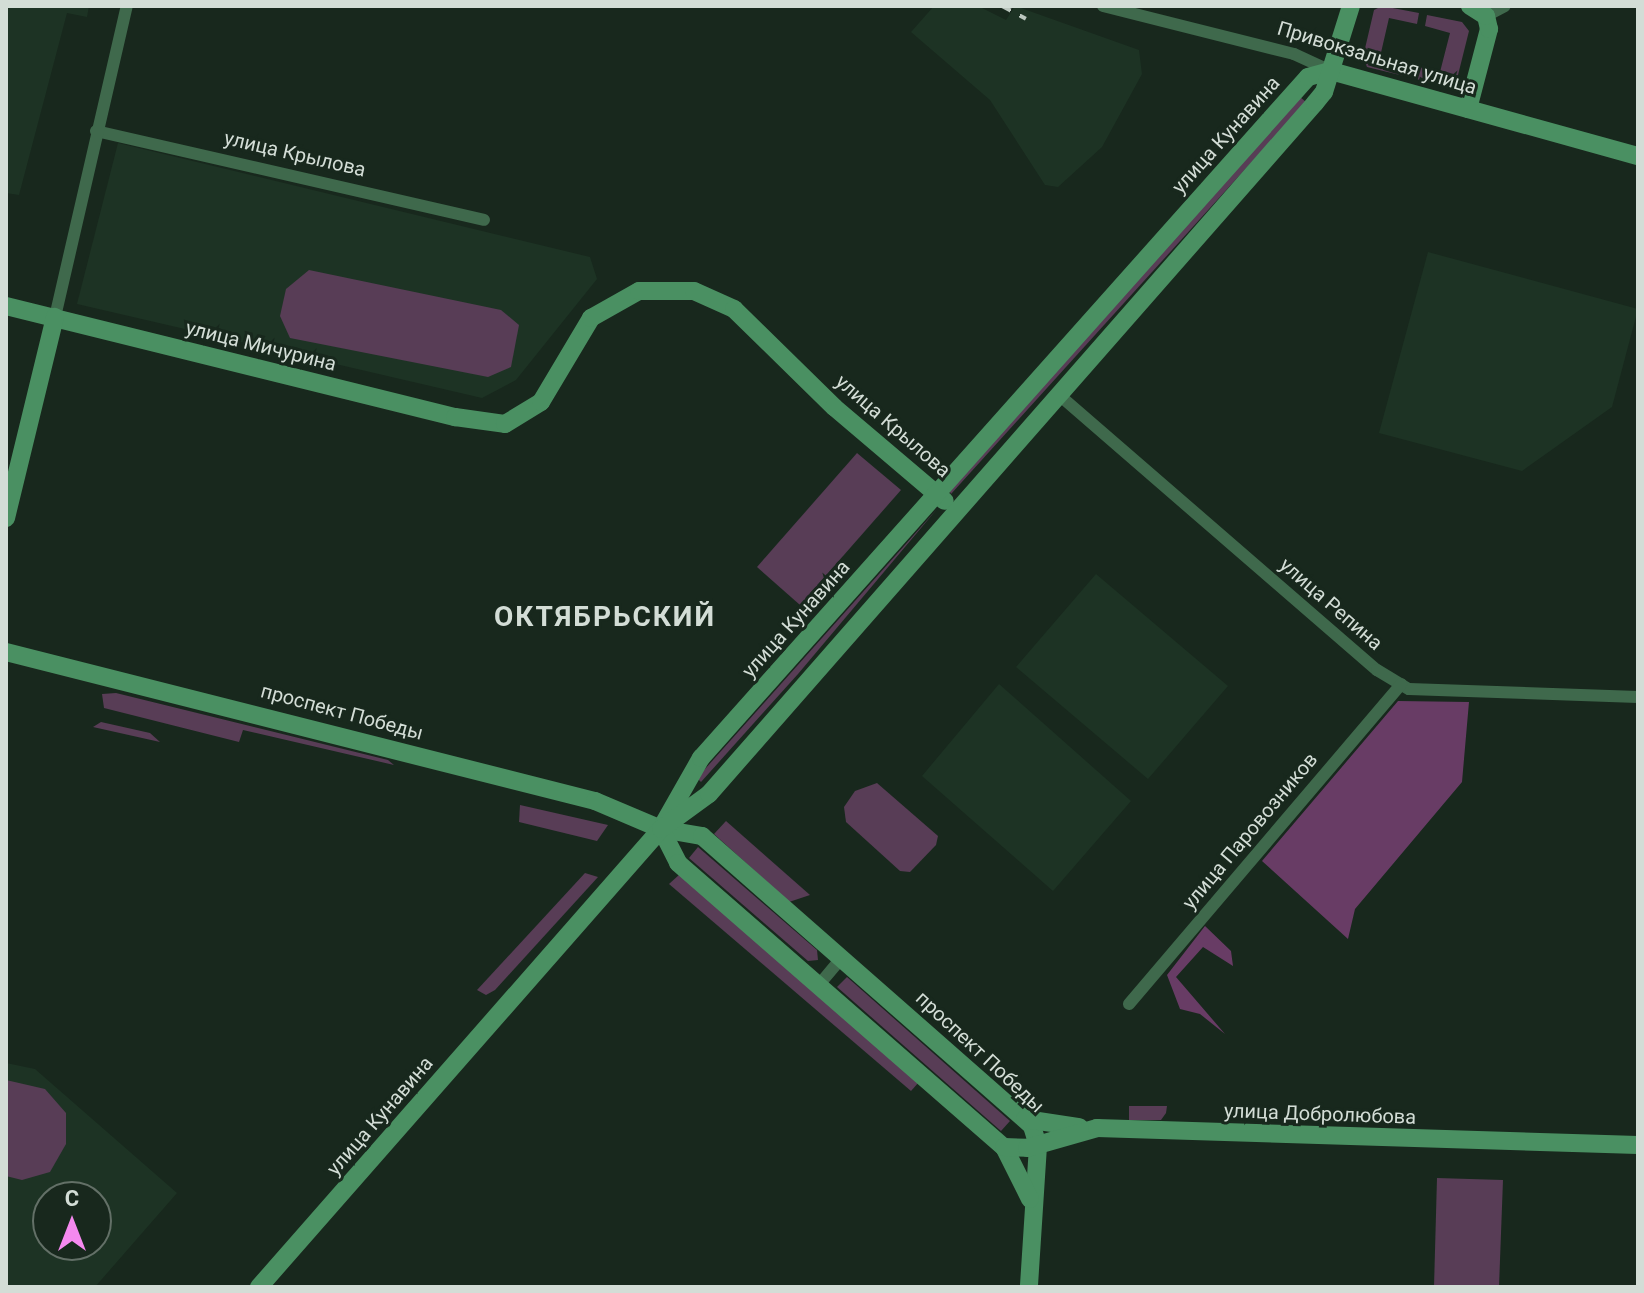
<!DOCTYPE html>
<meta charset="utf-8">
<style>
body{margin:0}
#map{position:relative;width:1644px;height:1293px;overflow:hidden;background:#18281d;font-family:Roboto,sans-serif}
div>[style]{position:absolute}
.built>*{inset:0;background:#1d3324}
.green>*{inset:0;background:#583d56}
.forest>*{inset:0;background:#683c65}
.street>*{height:12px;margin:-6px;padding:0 6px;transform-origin:6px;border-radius:6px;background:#3f694c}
.secondary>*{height:18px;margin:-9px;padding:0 9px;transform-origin:9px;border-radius:9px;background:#4a9062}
.rail>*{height:4px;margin-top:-2px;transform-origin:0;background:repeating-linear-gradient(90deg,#bbc6be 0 10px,transparent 0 20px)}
span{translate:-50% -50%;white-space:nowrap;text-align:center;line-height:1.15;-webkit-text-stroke:6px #18281d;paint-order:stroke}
.street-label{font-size:20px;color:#d3ddd6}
.district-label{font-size:28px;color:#d3ddd6;font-weight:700;letter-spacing:2px}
.frame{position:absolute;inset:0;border:8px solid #d3ddd6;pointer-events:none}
.north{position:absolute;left:32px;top:1181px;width:80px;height:80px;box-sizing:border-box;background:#18281d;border:2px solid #637067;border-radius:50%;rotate:0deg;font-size:22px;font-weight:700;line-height:32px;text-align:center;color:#d3ddd6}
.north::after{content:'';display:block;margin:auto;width:28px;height:36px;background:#f589ef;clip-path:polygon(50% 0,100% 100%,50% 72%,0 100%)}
</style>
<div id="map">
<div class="built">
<i style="clip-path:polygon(6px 6px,89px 6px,87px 17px,67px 13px,19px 195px,6px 193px)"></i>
<i style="clip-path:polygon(934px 6px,978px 6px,1006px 20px,1015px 6px,1139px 50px,1142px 74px,1102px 147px,1058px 187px,1045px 185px,990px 100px,911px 32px)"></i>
<i style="clip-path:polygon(118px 143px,590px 257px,597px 279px,516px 380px,482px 398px,77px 304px)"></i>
<i style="clip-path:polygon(1428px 252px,1638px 309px,1612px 407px,1522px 471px,1379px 433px)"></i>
<i style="clip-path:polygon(1096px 574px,1228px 686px,1148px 779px,1016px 667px)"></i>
<i style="clip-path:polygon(999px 684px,1131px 801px,1053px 891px,922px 776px)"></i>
<i style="clip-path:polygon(evenodd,6px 1063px,35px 1069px,177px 1193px,95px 1287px,6px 1287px,6px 1063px,48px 1197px,96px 1197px,96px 1245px,48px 1245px,48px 1197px)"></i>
</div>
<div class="green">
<i style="clip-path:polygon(1382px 6px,1419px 13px,1417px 24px,1389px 18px,1380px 57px,1407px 64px,1404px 76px,1367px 67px,1363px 57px,1374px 10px)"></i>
<i style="clip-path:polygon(1427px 15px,1462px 22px,1469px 31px,1456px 83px,1449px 87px,1412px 78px,1415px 66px,1440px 72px,1450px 33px,1425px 26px)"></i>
<i style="clip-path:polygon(1300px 97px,1306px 102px,951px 494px,949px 490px)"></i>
<i style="clip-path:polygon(309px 270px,501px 310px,519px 325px,511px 367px,488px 377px,290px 338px,280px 316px,286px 289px)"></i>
<i style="clip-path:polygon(857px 453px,901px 490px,800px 605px,757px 567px)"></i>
<i style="clip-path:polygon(937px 509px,798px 674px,701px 782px,697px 778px)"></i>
<i style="clip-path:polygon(116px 693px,388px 760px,394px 765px,243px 730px,239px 742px,104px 708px,102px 694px)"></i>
<i style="clip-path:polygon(101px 722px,150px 733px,160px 742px,93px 727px)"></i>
<i style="clip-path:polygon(877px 783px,938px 836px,936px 845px,910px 872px,900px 871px,846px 822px,844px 807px,855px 791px)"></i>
<i style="clip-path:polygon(520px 805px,608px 825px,597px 841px,519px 822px)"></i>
<i style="clip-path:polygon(726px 821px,810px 895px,789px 902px,714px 834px)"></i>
<i style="clip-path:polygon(698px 847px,817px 950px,818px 960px,808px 961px,689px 858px)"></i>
<i style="clip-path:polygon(585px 873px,598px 877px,495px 990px,486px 995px,477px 990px)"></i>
<i style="clip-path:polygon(680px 874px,919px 1082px,911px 1091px,669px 884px)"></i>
<i style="clip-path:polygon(847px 977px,1010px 1121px,1001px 1131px,837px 987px)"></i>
<i style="clip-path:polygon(6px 1080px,45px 1089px,66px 1113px,66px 1144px,50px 1172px,22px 1180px,6px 1176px)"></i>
<i style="clip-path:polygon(1129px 1106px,1167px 1106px,1166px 1113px,1161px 1120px,1129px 1120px)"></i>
<i style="clip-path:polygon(1437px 1178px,1503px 1180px,1499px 1287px,1434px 1287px)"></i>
</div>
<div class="forest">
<i style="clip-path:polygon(1398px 701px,1469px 702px,1462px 782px,1355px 909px,1348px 939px,1262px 861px)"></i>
<i style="clip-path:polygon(1205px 926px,1231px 951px,1233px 966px,1203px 947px,1176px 977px,1225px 1034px,1200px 1014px,1180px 1009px,1167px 975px)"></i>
</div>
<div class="street">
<i style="left:1103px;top:6px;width:197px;rotate:14.1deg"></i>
<i style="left:1294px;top:54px;width:41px;rotate:24.7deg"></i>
<i style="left:1486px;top:16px;width:21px;rotate:-28deg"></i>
<i style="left:96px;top:131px;width:398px;rotate:12.9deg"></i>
<i style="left:55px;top:317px;width:319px;rotate:-77deg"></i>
<i style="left:1058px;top:394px;width:422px;rotate:40.9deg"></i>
<i style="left:1377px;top:670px;width:37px;rotate:31deg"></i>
<i style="left:1409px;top:689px;width:229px;rotate:2deg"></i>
<i style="left:818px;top:986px;width:38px;rotate:-50deg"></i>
<i style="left:1129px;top:1004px;width:420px;rotate:-49.6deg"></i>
</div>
<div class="secondary">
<i style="left:1468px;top:109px;width:83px;rotate:-75.3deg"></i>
<i style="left:1489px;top:29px;width:13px;rotate:-103deg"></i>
<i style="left:1486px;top:16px;width:19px;rotate:-148deg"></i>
<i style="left:6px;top:306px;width:463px;rotate:13.9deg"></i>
<i style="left:455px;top:417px;width:50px;rotate:8deg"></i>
<i style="left:505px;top:424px;width:42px;rotate:-31.4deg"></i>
<i style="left:541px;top:402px;width:98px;rotate:-59.2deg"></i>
<i style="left:591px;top:318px;width:55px;rotate:-29.4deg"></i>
<i style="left:639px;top:291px;width:55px"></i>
<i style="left:694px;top:291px;width:44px;rotate:24.2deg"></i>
<i style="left:734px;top:309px;width:140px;rotate:44.4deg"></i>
<i style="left:834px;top:407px;width:145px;rotate:40.3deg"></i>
<i style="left:6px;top:518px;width:207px;rotate:-76.3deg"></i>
<i style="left:6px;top:652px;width:608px;rotate:14.2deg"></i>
<i style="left:595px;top:801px;width:72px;rotate:23deg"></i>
<i style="left:661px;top:829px;width:42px;rotate:9.7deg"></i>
<i style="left:702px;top:836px;width:439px;rotate:41.3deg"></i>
<i style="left:1032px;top:1126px;width:21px;rotate:73deg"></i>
<i style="left:1038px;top:1146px;width:141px;rotate:93.7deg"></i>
<i style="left:664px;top:823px;width:75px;rotate:-60.4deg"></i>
<i style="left:701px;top:758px;width:912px;rotate:-48.29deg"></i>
<i style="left:1308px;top:77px;width:24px;rotate:-15deg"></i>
<i style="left:1331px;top:71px;width:319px;rotate:15.5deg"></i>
<i style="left:661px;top:829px;width:38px;rotate:63deg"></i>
<i style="left:678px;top:863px;width:432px;rotate:41.1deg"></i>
<i style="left:1004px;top:1147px;width:58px;rotate:63.4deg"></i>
<i style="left:1025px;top:1119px;width:55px;rotate:8.4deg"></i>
<i style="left:1004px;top:1147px;width:23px;rotate:2deg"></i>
<i style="left:1027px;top:1148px;width:73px;rotate:-15.9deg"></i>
<i style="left:1097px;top:1128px;width:541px;rotate:1.8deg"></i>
<i style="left:259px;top:1287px;width:609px;rotate:-48.73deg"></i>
<i style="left:661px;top:829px;width:59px;rotate:-36.1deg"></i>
<i style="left:709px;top:794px;width:919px;rotate:-48.75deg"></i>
<i style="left:1315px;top:103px;width:14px;rotate:-51deg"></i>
<i style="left:1324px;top:92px;width:90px;rotate:-72.6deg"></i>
</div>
<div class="rail">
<i style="left:1002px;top:6px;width:27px;rotate:28deg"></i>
</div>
<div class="street-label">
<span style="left:1377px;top:58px;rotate:17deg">Привокзальная улица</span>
<span style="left:1226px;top:135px;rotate:-48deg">улица Кунавина</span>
<span style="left:295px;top:154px;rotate:13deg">улица Крылова</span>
<span style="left:261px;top:346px;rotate:14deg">улица Мичурина</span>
<span style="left:893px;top:426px;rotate:41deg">улица Крылова</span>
<span style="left:1331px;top:604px;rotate:41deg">улица Репина</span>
<span style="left:796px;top:619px;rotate:-48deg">улица Кунавина</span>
<span style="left:342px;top:712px;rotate:15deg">проспект Победы</span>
<span style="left:1250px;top:831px;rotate:-50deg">улица Паровозников</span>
<span style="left:980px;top:1052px;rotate:43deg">проспект Победы</span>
<span style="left:1320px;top:1114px;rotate:2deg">улица Добролюбова</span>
<span style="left:380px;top:1116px;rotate:-49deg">улица Кунавина</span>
</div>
<div class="district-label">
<span style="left:605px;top:617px">ОКТЯБРЬСКИЙ</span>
</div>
<div class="frame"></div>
<div class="north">С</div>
</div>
